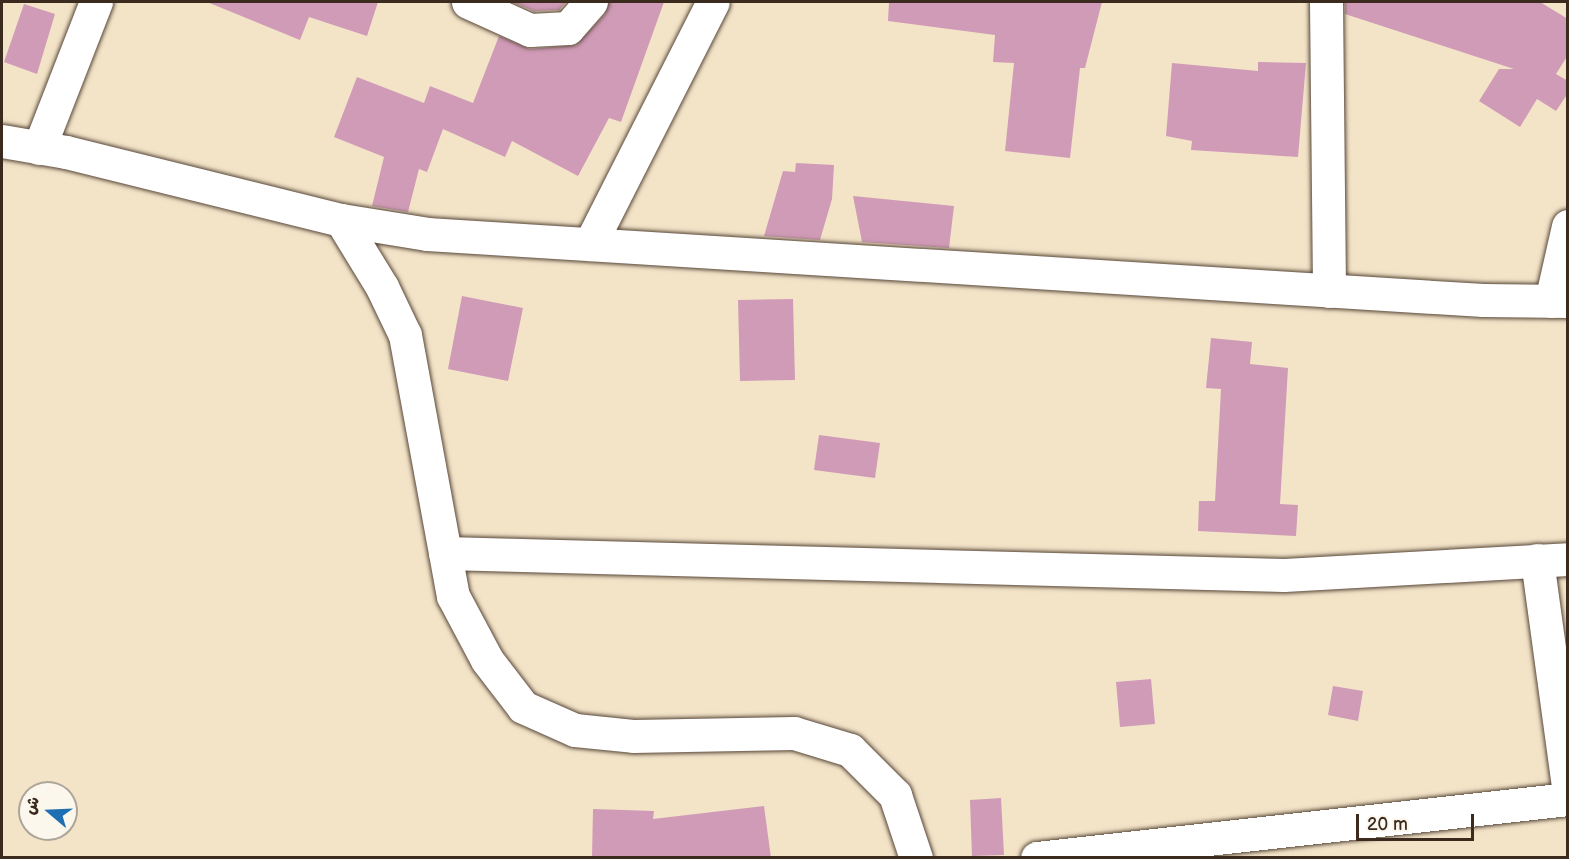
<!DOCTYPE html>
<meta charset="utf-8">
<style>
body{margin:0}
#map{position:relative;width:1569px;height:859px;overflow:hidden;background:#f3e4c8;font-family:"Balsamiq Sans","Playpen Sans Arabic",sans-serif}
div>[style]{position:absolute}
.building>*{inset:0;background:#d09bb7}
.roads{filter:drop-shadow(0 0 2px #574638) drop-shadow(0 0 2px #574638)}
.minor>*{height:33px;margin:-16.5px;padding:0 16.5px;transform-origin:16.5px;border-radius:16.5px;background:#fff}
span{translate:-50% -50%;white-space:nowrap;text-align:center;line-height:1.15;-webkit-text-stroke:6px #fbf7ec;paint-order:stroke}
.frame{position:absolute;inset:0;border:3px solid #3b2a1e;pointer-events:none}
.north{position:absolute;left:18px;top:781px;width:60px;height:60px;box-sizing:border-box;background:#fbf7ec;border:2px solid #aea59a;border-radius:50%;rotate:289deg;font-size:16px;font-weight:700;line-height:24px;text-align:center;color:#3b2a1e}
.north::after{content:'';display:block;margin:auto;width:21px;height:27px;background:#1f6fb2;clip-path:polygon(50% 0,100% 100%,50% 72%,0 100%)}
.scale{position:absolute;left:1356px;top:814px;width:118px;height:27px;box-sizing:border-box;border:3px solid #3b2a1e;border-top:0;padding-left:8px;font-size:18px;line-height:21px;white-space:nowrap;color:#3b2a1e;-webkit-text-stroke:4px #fbf7ec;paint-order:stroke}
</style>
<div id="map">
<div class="building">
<i style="clip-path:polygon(207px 2px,378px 2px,367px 36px,309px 17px,300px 40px)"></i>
<i style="clip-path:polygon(512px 2px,566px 2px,559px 10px,534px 11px)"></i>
<i style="clip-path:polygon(609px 2px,664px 2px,621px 122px,609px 118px,578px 176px,512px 141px,505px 157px,443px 129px,427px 172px,419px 169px,408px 212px,372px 206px,384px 157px,334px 137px,357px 77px,424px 103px,430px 86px,473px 103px,499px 36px,530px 49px,576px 45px,605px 14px)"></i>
<i style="clip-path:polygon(889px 2px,1102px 2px,1085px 68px,1080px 68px,1070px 158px,1005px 151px,1014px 63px,993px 62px,995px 35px,888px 21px)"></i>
<i style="clip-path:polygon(1345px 2px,1540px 2px,1568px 19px,1568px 55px,1556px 74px,1568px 81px,1568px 93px,1556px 111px,1537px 99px,1520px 127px,1479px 101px,1499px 69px,1514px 69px,1345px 14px)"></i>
<i style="clip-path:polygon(24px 4px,55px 14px,37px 74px,4px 62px)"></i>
<i style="clip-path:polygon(1258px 62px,1306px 63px,1298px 157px,1191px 150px,1192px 141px,1166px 136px,1172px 63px,1258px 71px)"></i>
<i style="clip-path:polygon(796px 163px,834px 165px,832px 199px,820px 240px,764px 236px,783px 171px,795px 172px)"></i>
<i style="clip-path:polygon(853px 196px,954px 206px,949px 248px,862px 242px)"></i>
<i style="clip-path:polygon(462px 296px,523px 308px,508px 381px,448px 369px)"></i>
<i style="clip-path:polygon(793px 299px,795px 380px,740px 381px,738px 300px)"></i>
<i style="clip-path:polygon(1211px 338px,1252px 342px,1250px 364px,1288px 368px,1280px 504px,1298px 505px,1296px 536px,1198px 531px,1199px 501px,1215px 501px,1221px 389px,1206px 388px)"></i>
<i style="clip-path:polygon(819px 435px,880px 443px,875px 478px,814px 470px)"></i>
<i style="clip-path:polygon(1151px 679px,1155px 724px,1120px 727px,1116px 682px)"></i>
<i style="clip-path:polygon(1333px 686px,1363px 691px,1358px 721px,1328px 715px)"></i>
<i style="clip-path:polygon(1001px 798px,1004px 855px,972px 856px,970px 800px)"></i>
<i style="clip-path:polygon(764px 806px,771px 858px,592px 858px,593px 809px,654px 811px,653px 819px)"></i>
</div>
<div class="roads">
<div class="minor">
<i style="left:468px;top:2px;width:68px;rotate:24.3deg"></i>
<i style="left:530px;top:30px;width:38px;rotate:-3deg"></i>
<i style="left:568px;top:28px;width:35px;rotate:-49deg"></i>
<i style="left:1326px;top:2px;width:289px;rotate:89.4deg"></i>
<i style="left:2px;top:141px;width:65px;rotate:9.8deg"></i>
<i style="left:66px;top:152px;width:283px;rotate:13.9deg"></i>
<i style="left:341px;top:220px;width:87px;rotate:9.2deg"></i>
<i style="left:427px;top:234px;width:1058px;rotate:3.58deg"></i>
<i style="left:1483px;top:300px;width:85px;rotate:0.7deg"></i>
<i style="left:39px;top:148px;width:157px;rotate:-68.7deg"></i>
<i style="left:341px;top:220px;width:79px;rotate:58.5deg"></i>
<i style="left:382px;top:287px;width:53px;rotate:64.4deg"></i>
<i style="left:405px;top:335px;width:265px;rotate:79.6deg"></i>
<i style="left:453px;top:596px;width:72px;rotate:62deg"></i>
<i style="left:487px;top:660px;width:59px;rotate:52.5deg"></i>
<i style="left:523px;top:707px;width:57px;rotate:23.9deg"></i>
<i style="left:575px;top:730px;width:58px;rotate:5.9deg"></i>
<i style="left:633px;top:736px;width:161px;rotate:-1.1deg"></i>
<i style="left:794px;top:733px;width:59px;rotate:16.9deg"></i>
<i style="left:850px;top:750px;width:64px;rotate:45deg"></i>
<i style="left:895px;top:795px;width:66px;rotate:71.6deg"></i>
<i style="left:590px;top:244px;width:271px;rotate:-63.1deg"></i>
<i style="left:1551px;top:301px;width:77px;rotate:-77.2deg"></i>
<i style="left:445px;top:553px;width:839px;rotate:1.5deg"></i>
<i style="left:1284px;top:575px;width:284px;rotate:-3.2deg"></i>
<i style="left:1537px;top:560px;width:229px;rotate:82.2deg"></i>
<i style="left:1037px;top:858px;width:534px;rotate:-6.34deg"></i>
</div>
</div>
<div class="frame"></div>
<div class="north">ش</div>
<div class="scale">20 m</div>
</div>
